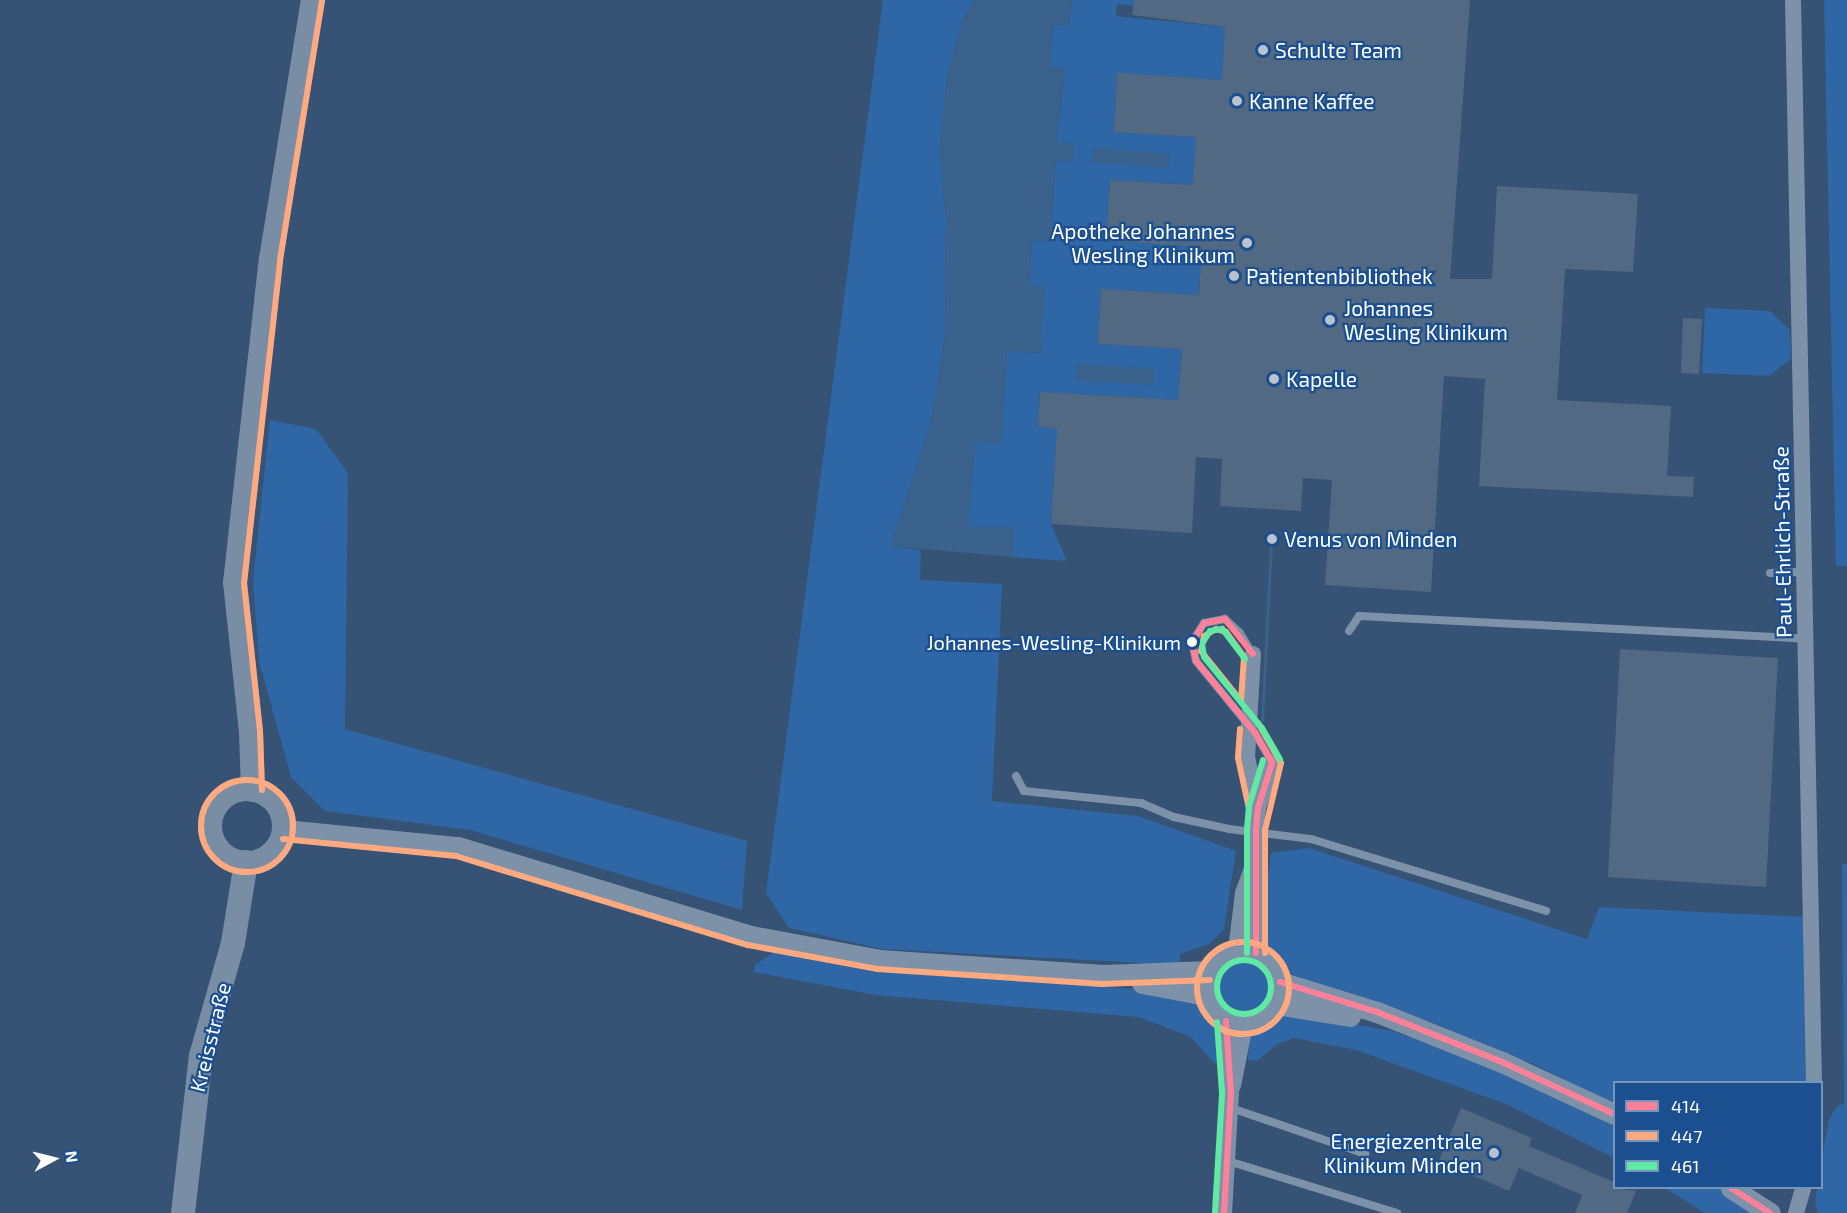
<!DOCTYPE html>
<meta charset="utf-8">
<style>
body{margin:0}
#map{position:relative;width:1847px;height:1213px;overflow:hidden;background:#365274;font-family:"Exo 2",sans-serif}
div>[style]{position:absolute}
.green>*{inset:0;background:#2f66a5}
.round{border-radius:50%}
.water>*{inset:0;background:#3b618d}
.building>*{inset:0;background:#526984}
.service>*{height:8px;margin:-4px;padding:0 4px;transform-origin:4px;border-radius:4px;background:#7d92a8}
.minor>*{height:16px;margin:-8px;padding:0 8px;transform-origin:8px;border-radius:8px;background:#7d92a8}
.tertiary>*{height:21px;margin:-10.5px;padding:0 10.5px;transform-origin:10.5px;border-radius:10.5px;background:#7d92a8}
.tertiary>.ring{margin:-10.5px;padding:0;box-sizing:content-box;background:none;border:21px solid #7d92a8;border-radius:50%}
.secondary>*{height:24px;margin:-12px;padding:0 12px;transform-origin:12px;border-radius:12px;background:#798da4}
.secondary>.ring{margin:-12px;padding:0;box-sizing:content-box;background:none;border:24px solid #798da4;border-radius:50%}
.bus-1>*{height:6px;margin:-3px;padding:0 3px;transform-origin:3px;border-radius:3px;background:#ff8098}
.bus-2>*{height:6px;margin:-3px;padding:0 3px;transform-origin:3px;border-radius:3px;background:#ffa980}
.bus-2>.ring{margin:-3px;padding:0;box-sizing:content-box;background:none;border:6px solid #ffa980;border-radius:50%}
.bus-3>*{height:6px;margin:-3px;padding:0 3px;transform-origin:3px;border-radius:3px;background:#60e9a3}
.bus-3>.ring{margin:-3px;padding:0;box-sizing:content-box;background:none;border:6px solid #60e9a3;border-radius:50%}
.dots>*{width:16px;height:16px;translate:-50% -50%;box-sizing:border-box;border:3px solid #1b4f8f;border-radius:50%}
span{translate:-50% -50%;white-space:nowrap;text-align:center;line-height:1.15;-webkit-text-stroke:4.5px #1b4f8f;paint-order:stroke}
.bus-label{font-size:20px;color:#fff}
.right{translate:-100% -50%;text-align:right}
.poi-label{font-size:21px;color:#fff}
.left{translate:0 -50%;text-align:left}
.street-label{font-size:21px;color:#fff}
.legend{position:absolute;left:1613px;top:1081px;width:210px;height:108px;box-sizing:border-box;background:#1b4f8f;border:2px solid #7695bc;margin:0;padding:8px 10px;list-style:none;font-size:18px;color:#fff}
.legend li{display:flex;align-items:center;gap:12px;height:30px}
.legend b{width:30px;border:2px solid #7695bc}
.north{position:absolute;left:24px;top:1129px;width:60px;height:60px;-webkit-text-stroke:4px #1b4f8f;paint-order:stroke;rotate:83deg;font-size:16px;font-weight:700;line-height:24px;text-align:center;color:#fff}
.north::after{content:'';display:block;margin:auto;width:21px;height:27px;background:#fff;clip-path:polygon(50% 0,100% 100%,50% 72%,0 100%)}
</style>
<div id="map">
<div class="green">
<i style="clip-path:polygon(883px 0,974px 0,963px 20px,947px 77px,940px 148px,946px 220px,945px 334px,940px 369px,931px 422px,891px 546px,921px 550px,920px 580px,1002px 584px,992px 801px,1138px 816px,1236px 851px,1224px 929px,1209px 944px,1180px 954px,1180px 965px,882px 949px,789px 928px,766px 893px)"></i>
<i style="clip-path:polygon(1072px 0,1134px 0,1134px 6px,1117px 4px,1116px 16px,1225px 27px,1222px 80px,1117px 74px,1114px 132px,1196px 137px,1193px 185px,1110px 180px,1106px 241px,1202px 247px,1199px 295px,1101px 289px,1098px 344px,1182px 349px,1178px 400px,1040px 392px,1038px 427px,1074px 429px,1056px 445px,1051px 524px,1067px 561px,1013px 557px,1013px 527px,968px 527px,975px 441px,1001px 443px,1007px 350px,1040px 353px,1044px 286px,1029px 286px,1032px 240px,1050px 241px,1056px 160px,1073px 161px,1056px 143px,1065px 69px,1050px 67px,1053px 24px,1069px 25px)"></i>
<i style="clip-path:polygon(1824px 0,1847px 0,1847px 566px,1836px 566px)"></i>
<i style="clip-path:polygon(1705px 308px,1770px 311px,1790px 330px,1791px 359px,1769px 376px,1702px 373px)"></i>
<i style="clip-path:polygon(270px 420px,316px 429px,348px 473px,345px 729px,747px 841px,742px 910px,470px 830px,325px 811px,291px 777px,259px 661px,253px 581px)"></i>
<i style="clip-path:polygon(1309px 848px,1587px 939px,1599px 907px,1804px 917px,1806px 1082px,1614px 1082px,1614px 1104px,1533px 1064px,1428px 1021px,1287px 973px,1261px 935px,1271px 853px)"></i>
<i style="clip-path:polygon(1842px 864px,1847px 864px,1847px 1213px,1818px 1213px,1815px 1202px,1817px 1188px,1822px 1188px,1822px 1157px,1829px 1119px,1837px 1106px,1844px 1104px)"></i>
<i style="clip-path:polygon(777px 950px,869px 968px,1170px 992px,1200px 1002px,1210px 1014px,1218px 1027px,1222px 1063px,1215px 1064px,1191px 1037px,1138px 1017px,876px 995px,754px 972px,755px 965px)"></i>
<i class="round" style="left:1217px;top:962px;width:52px;height:52px"></i>
<i style="clip-path:polygon(1292px 1013px,1392px 1031px,1468px 1057px,1614px 1126px,1614px 1158px,1506px 1104px,1356px 1050px,1294px 1038px,1277px 1044px,1257px 1061px,1248px 1060px,1250px 1038px,1255px 1031px,1277px 1016px)"></i>
<i style="clip-path:polygon(1665px 1188px,1718px 1188px,1756px 1213px,1705px 1213px)"></i>
</div>
<div class="water">
<i style="clip-path:polygon(974px 0,1072px 0,1069px 25px,1053px 24px,1050px 67px,1065px 69px,1056px 142px,1074px 144px,1073px 161px,1056px 161px,1050px 241px,1032px 241px,1029px 285px,1045px 286px,1040px 353px,1007px 351px,1001px 443px,975px 442px,968px 527px,1014px 527px,1013px 557px,891px 546px,931px 422px,940px 369px,945px 334px,946px 220px,940px 148px,947px 77px,963px 20px)"></i>
<i style="clip-path:polygon(1094px 148px,1169px 154px,1168px 168px,1092px 162px)"></i>
<i style="clip-path:polygon(1077px 364px,1155px 369px,1154px 385px,1076px 380px)"></i>
<i style="clip-path:polygon(1272px 532px,1279px 538px,1273px 545px,1264px 722px,1261px 722px,1270px 545px,1266px 540px)"></i>
</div>
<div class="building">
<i style="clip-path:polygon(1134px 0,1470px 0,1450px 279px,1492px 279px,1497px 186px,1638px 194px,1633px 272px,1565px 269px,1557px 400px,1671px 406px,1667px 476px,1694px 477px,1693px 497px,1479px 486px,1485px 379px,1444px 376px,1431px 592px,1325px 585px,1332px 480px,1303px 478px,1301px 511px,1220px 506px,1222px 459px,1196px 457px,1192px 533px,1051px 524px,1057px 428px,1038px 427px,1040px 392px,1178px 400px,1182px 349px,1098px 344px,1101px 289px,1199px 295px,1202px 247px,1106px 241px,1110px 180px,1193px 185px,1196px 137px,1114px 132px,1117px 73px,1222px 80px,1225px 27px,1132px 15px)"></i>
<i style="clip-path:polygon(1683px 318px,1702px 319px,1699px 374px,1681px 373px)"></i>
<i style="clip-path:polygon(1620px 649px,1778px 658px,1766px 887px,1608px 877px)"></i>
<i style="clip-path:polygon(1461px 1108px,1532px 1138px,1529px 1146px,1614px 1182px,1614px 1188px,1636px 1191px,1627px 1213px,1575px 1213px,1582px 1195px,1519px 1168px,1509px 1191px,1439px 1161px)"></i>
</div>
<div class="service">
<i style="left:1770px;top:573px;width:35px;rotate:-2deg"></i>
<i style="left:1349px;top:631px;width:18px;rotate:-56deg"></i>
<i style="left:1359px;top:616px;width:448px;rotate:2.9deg"></i>
<i style="left:1253px;top:654px;width:25px;rotate:-122deg"></i>
<i style="left:1240px;top:633px;width:21px;rotate:-137deg"></i>
<i style="left:1225px;top:619px;width:21px;rotate:169deg"></i>
<i style="left:1204px;top:623px;width:22px;rotate:122deg"></i>
<i style="left:1192px;top:642px;width:19px;rotate:78deg"></i>
<i style="left:1196px;top:661px;width:93px;rotate:50.7deg"></i>
<i style="left:1255px;top:733px;width:34px;rotate:60deg"></i>
<i style="left:1016px;top:776px;width:17px;rotate:62deg"></i>
<i style="left:1024px;top:791px;width:118px;rotate:5.9deg"></i>
<i style="left:1141px;top:803px;width:36px;rotate:23deg"></i>
<i style="left:1174px;top:817px;width:56px;rotate:12.3deg"></i>
<i style="left:1229px;top:829px;width:83px;rotate:7deg"></i>
<i style="left:1311px;top:839px;width:246px;rotate:17deg"></i>
<i style="left:1231px;top:1108px;width:142px;rotate:18.9deg"></i>
<i style="left:1228px;top:1161px;width:177px;rotate:17.1deg"></i>
</div>
<div class="minor">
<i style="left:1793px;top:0;width:1082px;rotate:88.89deg"></i>
<i style="left:1253px;top:654px;width:103px;rotate:93.3deg"></i>
<i style="left:1247px;top:757px;width:52px;rotate:77.8deg"></i>
<i style="left:1236px;top:951px;width:58px;rotate:-83.1deg"></i>
<i style="left:1243px;top:893px;width:29px;rotate:-70deg"></i>
<i style="left:1256px;top:953px;width:123px;rotate:-90deg"></i>
<i style="left:1256px;top:830px;width:22px;rotate:-85deg"></i>
<i style="left:1258px;top:808px;width:47px;rotate:-72.7deg"></i>
<i style="left:1233px;top:1086px;width:62px;rotate:-78.9deg"></i>
<i style="left:1224px;top:1213px;width:120px;rotate:-86.7deg"></i>
<i style="left:1231px;top:1093px;width:72px;rotate:-94deg"></i>
<i style="left:1796px;top:1213px;width:26px;rotate:-74deg"></i>
</div>
<div class="tertiary">
<i style="left:284px;top:830px;width:175px;rotate:5.6deg"></i>
<i style="left:458px;top:847px;width:306px;rotate:16.9deg"></i>
<i style="left:751px;top:936px;width:130px;rotate:10.6deg"></i>
<i style="left:879px;top:960px;width:225px;rotate:3.8deg"></i>
<i style="left:1103px;top:975px;width:107px;rotate:-2.1deg"></i>
<i class="ring" style="left:1206px;top:951px;width:53px;height:53px"></i>
<i style="left:1280px;top:982px;width:102px;rotate:17.2deg"></i>
<i style="left:1377px;top:1012px;width:135px;rotate:21.8deg"></i>
<i style="left:1502px;top:1062px;width:123px;rotate:24.9deg"></i>
<i style="left:1142px;top:983px;width:65px;rotate:10.6deg"></i>
<i style="left:1276px;top:1004px;width:75px;rotate:9.2deg"></i>
<i style="left:1731px;top:1188px;width:46px;rotate:32.7deg"></i>
</div>
<div class="secondary">
<i class="ring" style="left:210px;top:789px;width:50px;height:50px"></i>
<i style="left:253px;top:790px;width:58px;rotate:-92deg"></i>
<i style="left:251px;top:732px;width:150px;rotate:-96.1deg"></i>
<i style="left:235px;top:583px;width:326px;rotate:-83.7deg"></i>
<i style="left:271px;top:259px;width:262px;rotate:-80.8deg"></i>
<i style="left:183px;top:1213px;width:158px;rotate:-83.5deg"></i>
<i style="left:201px;top:1056px;width:117px;rotate:-74.2deg"></i>
<i style="left:233px;top:943px;width:82px;rotate:-80.9deg"></i>
</div>
<div class="bus-1">
<i style="left:1253px;top:654px;width:45px;rotate:-128.7deg"></i>
<i style="left:1225px;top:619px;width:21px;rotate:169deg"></i>
<i style="left:1204px;top:623px;width:22px;rotate:122deg"></i>
<i style="left:1192px;top:642px;width:19px;rotate:78deg"></i>
<i style="left:1196px;top:661px;width:93px;rotate:50.7deg"></i>
<i style="left:1255px;top:733px;width:34px;rotate:60deg"></i>
<i style="left:1256px;top:953px;width:123px;rotate:-90deg"></i>
<i style="left:1256px;top:830px;width:22px;rotate:-85deg"></i>
<i style="left:1258px;top:808px;width:47px;rotate:-72.7deg"></i>
<i style="left:1280px;top:982px;width:102px;rotate:17.2deg"></i>
<i style="left:1377px;top:1012px;width:135px;rotate:21.8deg"></i>
<i style="left:1502px;top:1062px;width:123px;rotate:24.9deg"></i>
<i style="left:1731px;top:1188px;width:46px;rotate:32.7deg"></i>
<i style="left:1224px;top:1213px;width:120px;rotate:-86.7deg"></i>
<i style="left:1231px;top:1093px;width:72px;rotate:-94deg"></i>
</div>
<div class="bus-2">
<i style="left:1216px;top:629px;width:10px;rotate:17deg"></i>
<i style="left:1226px;top:632px;width:31px;rotate:54deg"></i>
<i style="left:1244px;top:657px;width:44px;rotate:93.9deg"></i>
<i style="left:1241px;top:701px;width:64px;rotate:-128.7deg"></i>
<i style="left:1201px;top:651px;width:15px;rotate:-79deg"></i>
<i style="left:1204px;top:636px;width:14px;rotate:-30deg"></i>
<i style="left:1258px;top:723px;width:46px;rotate:60.1deg"></i>
<i style="left:1281px;top:763px;width:69px;rotate:103.4deg"></i>
<i style="left:1265px;top:830px;width:123px;rotate:90deg"></i>
<i style="left:1240px;top:729px;width:29px;rotate:94deg"></i>
<i style="left:1238px;top:758px;width:52px;rotate:77.8deg"></i>
<i class="ring" style="left:201px;top:780px;width:86px;height:86px"></i>
<i style="left:262px;top:790px;width:59px;rotate:-91.9deg"></i>
<i style="left:260px;top:731px;width:149px;rotate:-96.2deg"></i>
<i style="left:244px;top:583px;width:325px;rotate:-83.6deg"></i>
<i style="left:280px;top:260px;width:262px;rotate:-80.8deg"></i>
<i style="left:283px;top:839px;width:174px;rotate:5.6deg"></i>
<i style="left:456px;top:856px;width:305px;rotate:17deg"></i>
<i style="left:748px;top:945px;width:131px;rotate:10.5deg"></i>
<i style="left:877px;top:969px;width:225px;rotate:3.8deg"></i>
<i style="left:1102px;top:984px;width:108px;rotate:-2.1deg"></i>
<i class="ring" style="left:1197px;top:942px;width:86px;height:86px"></i>
</div>
<div class="bus-3">
<i style="left:1245px;top:659px;width:38px;rotate:-127deg"></i>
<i style="left:1222px;top:629px;width:12px;rotate:171deg"></i>
<i style="left:1210px;top:631px;width:15px;rotate:122deg"></i>
<i style="left:1202px;top:644px;width:13px;rotate:81deg"></i>
<i style="left:1204px;top:657px;width:92px;rotate:50.8deg"></i>
<i style="left:1262px;top:728px;width:36px;rotate:60deg"></i>
<i style="left:1247px;top:953px;width:124px;rotate:-90deg"></i>
<i style="left:1247px;top:829px;width:23px;rotate:-85deg"></i>
<i style="left:1249px;top:806px;width:48px;rotate:-73.1deg"></i>
<i class="ring" style="left:1217px;top:960px;width:48px;height:48px"></i>
<i style="left:1215px;top:1212px;width:119px;rotate:-86.6deg"></i>
<i style="left:1222px;top:1093px;width:71px;rotate:-94deg"></i>
</div>
<div class="dots">
<i style="left:1263px;top:50px;background:#b9c2ce"></i>
<i style="left:1237px;top:101px;background:#b9c2ce"></i>
<i style="left:1247px;top:243px;background:#b9c2ce"></i>
<i style="left:1234px;top:276px;background:#b9c2ce"></i>
<i style="left:1330px;top:320px;background:#b9c2ce"></i>
<i style="left:1274px;top:379px;background:#b9c2ce"></i>
<i style="left:1272px;top:539px;background:#b9c2ce"></i>
<i style="left:1192px;top:642px;background:#fff"></i>
<i style="left:1494px;top:1153px;background:#b9c2ce"></i>
</div>
<div class="bus-label">
<span class="right" style="left:1181px;top:642px">Johannes-Wesling-Klinikum</span>
</div>
<div class="poi-label">
<span class="left" style="left:1275px;top:50px">Schulte Team</span>
<span class="left" style="left:1249px;top:101px">Kanne Kaffee</span>
<span class="right" style="left:1235px;top:243px">Apotheke Johannes<br>Wesling Klinikum</span>
<span class="left" style="left:1246px;top:276px">Patientenbibliothek</span>
<span class="left" style="left:1344px;top:320px">Johannes<br>Wesling Klinikum</span>
<span class="left" style="left:1286px;top:379px">Kapelle</span>
<span class="left" style="left:1284px;top:539px">Venus von Minden</span>
<span class="right" style="left:1482px;top:1153px">Energiezentrale<br>Klinikum Minden</span>
</div>
<div class="street-label">
<span style="left:1782px;top:542px;rotate:-91deg">Paul-Ehrlich-Straße</span>
<span style="left:210px;top:1037px;rotate:-76deg">Kreisstraße</span>
</div>
<ul class="legend">
<li><b style="height:8px;background:#ff8098"></b>414</li>
<li><b style="height:8px;background:#ffa980"></b>447</li>
<li><b style="height:8px;background:#60e9a3"></b>461</li>
</ul>
<div class="north">N</div>
</div>
